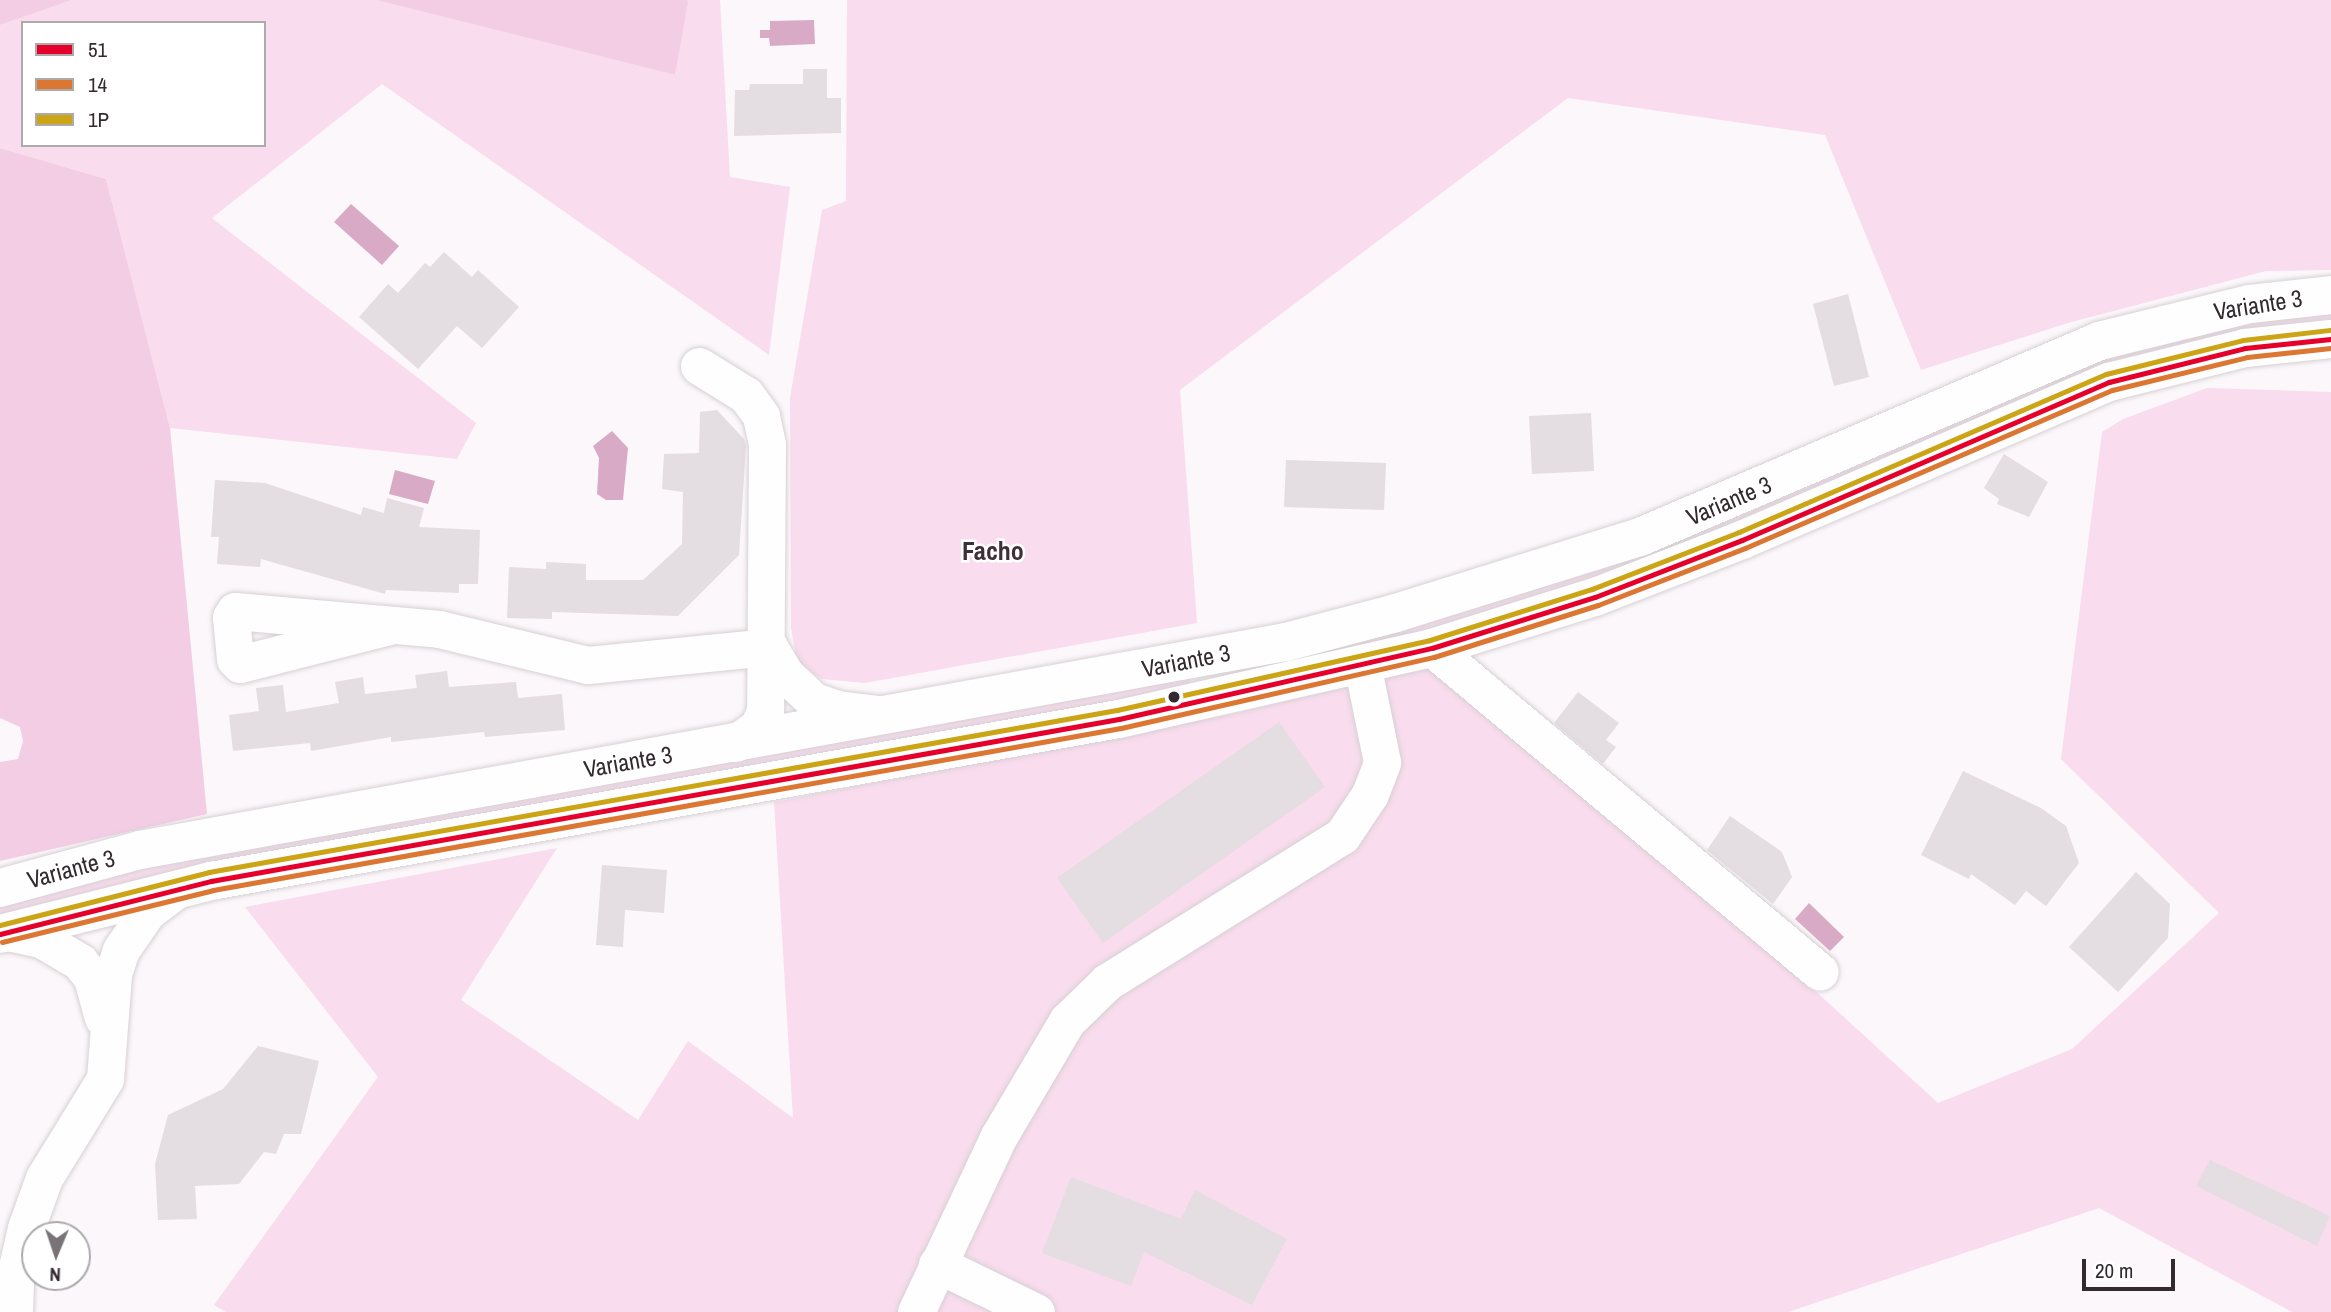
<!DOCTYPE html>
<style>
body{margin:0}
#map{position:relative;width:2331px;height:1312px;overflow:hidden;background:#fcf7fa;font-family:"Archivo Narrow",sans-serif}
div>[style]{position:absolute}
.green>*{inset:0;background:#f9dced}
.forest>*{inset:0;background:#f3cde4}
.water>*{inset:0;background:#d8aac6}
.building>*{inset:0;background:#e4dde1}
.roads{filter:drop-shadow(0 0 2px #d6d0d4) drop-shadow(0 0 2px #d6d0d4)}
.minor>*{height:37px;margin:-18.5px;padding:0 18.5px;transform-origin:18.5px;border-radius:18.5px;background:#fffefe}
.major>*{height:38px;margin:-19px;padding:0 19px;transform-origin:19px;border-radius:19px;background:#fffefe}
.bus-1>*{height:5px;margin:-2.5px;padding:0 2.5px;transform-origin:2.5px;border-radius:2.5px;background:#e4002b}
.bus-2>*{height:5px;margin:-2.5px;padding:0 2.5px;transform-origin:2.5px;border-radius:2.5px;background:#dc7633}
.bus-3>*{height:5px;margin:-2.5px;padding:0 2.5px;transform-origin:2.5px;border-radius:2.5px;background:#cba515}
.dots>*{width:19px;height:19px;translate:-50% -50%;box-sizing:border-box;border:4px solid #fff;border-radius:50%}
span{translate:-50% -50%;white-space:nowrap;text-align:center;line-height:1.15;-webkit-text-stroke:5px #fff;paint-order:stroke}
.street-label{font-size:24px;color:#332a2f}
.neighbourhood-label{font-size:26px;color:#3f2f39;font-weight:700}
.legend{position:absolute;left:21px;top:21px;width:245px;height:126px;box-sizing:border-box;background:#fff;border:2px solid #adaaac;margin:0;padding:9px 12px;list-style:none;font-size:21px;color:#332a2f}
.legend li{display:flex;align-items:center;gap:14px;height:35px}
.legend b{width:35px;border:2px solid #adaaac}
.north{position:absolute;left:21px;top:1221px;width:70px;height:70px;box-sizing:border-box;background:#fff;border:2px solid #adaaac;border-radius:50%;rotate:182deg;font-size:19px;font-weight:700;line-height:28px;text-align:center;color:#332a2f}
.north::after{content:'';display:block;margin:auto;width:24px;height:32px;background:#797276;clip-path:polygon(50% 0,100% 100%,50% 72%,0 100%)}
.scale{position:absolute;left:2082px;top:1259px;width:93px;height:32px;box-sizing:border-box;border:4px solid #332a2f;border-top:0;padding-left:9px;font-size:21px;line-height:24px;white-space:nowrap;color:#332a2f;-webkit-text-stroke:5px #fff;paint-order:stroke}
</style>
<div id="map">
<div class="green">
<i style="clip-path:polygon(evenodd,72px 0,376px 0,675px 75px,687px 0,720px 0,730px 177px,790px 187px,769px 355px,382px 84px,212px 218px,476px 423px,457px 459px,170px 428px,106px 179px,0 148px,0 25px,72px 0,23px 23px,264px 23px,264px 145px,23px 145px,23px 23px)"></i>
<i style="clip-path:polygon(847px 0,2331px 0,2331px 270px,2266px 271px,2068px 323px,1921px 370px,1825px 135px,1568px 98px,1180px 390px,1197px 623px,865px 683px,821px 679px,797px 661px,791px 628px,790px 398px,822px 210px,846px 201px)"></i>
<i style="clip-path:polygon(2331px 312px,2331px 324px,1773px 515px,1531px 603px,1260px 675px,1258px 665px,2120px 352px,2240px 323px)"></i>
<i style="clip-path:polygon(2207px 388px,2331px 392px,2331px 1312px,2292px 1312px,2099px 1208px,1788px 1312px,226px 1312px,214px 1305px,378px 1077px,245px 907px,557px 848px,461px 1000px,638px 1120px,688px 1041px,793px 1118px,774px 802px,1237px 713px,1454px 661px,1938px 1103px,2072px 1049px,2219px 913px,2061px 759px,2102px 432px,2123px 419px)"></i>
<i style="clip-path:polygon(1190px 678px,1193px 691px,0 916px,0 902px,104px 875px)"></i>
</div>
<div class="forest">
<i style="clip-path:polygon(0 0,72px 0,0 25px)"></i>
<i style="clip-path:polygon(376px 0,687px 0,688px 2px,675px 75px)"></i>
<i style="clip-path:polygon(0 148px,106px 179px,170px 428px,207px 814px,0 861px,0 762px,18px 759px,23px 741px,20px 727px,0 718px)"></i>
</div>
<div class="water">
<i style="clip-path:polygon(814px 20px,815px 44px,770px 46px,769px 38px,760px 38px,760px 30px,770px 30px,770px 21px)"></i>
<i style="clip-path:polygon(351px 204px,399px 246px,382px 265px,334px 222px)"></i>
<i style="clip-path:polygon(612px 431px,628px 448px,623px 500px,606px 500px,597px 494px,599px 458px,593px 446px)"></i>
<i style="clip-path:polygon(395px 470px,435px 481px,428px 504px,389px 494px)"></i>
<i style="clip-path:polygon(1809px 903px,1844px 937px,1830px 951px,1795px 919px)"></i>
</div>
<div class="building">
<i style="clip-path:polygon(803px 69px,827px 69px,827px 98px,841px 98px,841px 133px,734px 136px,735px 90px,749px 90px,750px 84px,803px 84px)"></i>
<i style="clip-path:polygon(444px 252px,472px 277px,478px 270px,519px 307px,482px 348px,457px 326px,418px 369px,359px 317px,388px 284px,398px 293px,425px 263px,430px 267px)"></i>
<i style="clip-path:polygon(1848px 294px,1869px 377px,1834px 386px,1813px 304px)"></i>
<i style="clip-path:polygon(717px 410px,744px 439px,746px 446px,739px 555px,678px 616px,552px 612px,552px 619px,507px 618px,509px 567px,546px 569px,546px 562px,586px 564px,586px 580px,643px 580px,682px 544px,683px 492px,662px 489px,664px 454px,699px 453px,700px 412px)"></i>
<i style="clip-path:polygon(1591px 413px,1594px 471px,1532px 474px,1529px 416px)"></i>
<i style="clip-path:polygon(2004px 454px,2048px 482px,2029px 517px,1997px 504px,1999px 499px,1984px 488px)"></i>
<i style="clip-path:polygon(1286px 460px,1386px 463px,1384px 510px,1284px 507px)"></i>
<i style="clip-path:polygon(215px 480px,265px 483px,361px 515px,363px 507px,384px 513px,387px 498px,424px 508px,419px 527px,480px 530px,478px 584px,459px 584px,459px 593px,386px 590px,385px 594px,261px 559px,260px 567px,217px 564px,219px 537px,211px 537px)"></i>
<i style="clip-path:polygon(447px 671px,449px 687px,516px 682px,518px 698px,562px 694px,565px 730px,485px 737px,484px 732px,391px 742px,391px 737px,311px 751px,310px 743px,233px 751px,229px 715px,259px 711px,256px 688px,283px 685px,286px 712px,339px 703px,335px 682px,363px 677px,365px 694px,417px 688px,415px 675px)"></i>
<i style="clip-path:polygon(1578px 692px,1619px 723px,1606px 740px,1616px 747px,1603px 764px,1554px 723px)"></i>
<i style="clip-path:polygon(1279px 722px,1325px 787px,1103px 943px,1057px 878px)"></i>
<i style="clip-path:polygon(1963px 771px,2041px 808px,2066px 826px,2079px 863px,2046px 906px,2026px 891px,2015px 905px,1971px 874px,1969px 879px,1921px 855px)"></i>
<i style="clip-path:polygon(1730px 816px,1782px 852px,1792px 877px,1773px 904px,1707px 850px)"></i>
<i style="clip-path:polygon(602px 865px,667px 870px,664px 913px,625px 910px,623px 947px,596px 945px)"></i>
<i style="clip-path:polygon(2136px 872px,2170px 904px,2168px 938px,2118px 992px,2069px 947px)"></i>
<i style="clip-path:polygon(258px 1046px,319px 1061px,301px 1134px,284px 1134px,276px 1154px,264px 1152px,239px 1184px,195px 1186px,197px 1219px,158px 1220px,155px 1164px,168px 1115px,223px 1089px)"></i>
<i style="clip-path:polygon(2210px 1160px,2330px 1216px,2317px 1246px,2196px 1186px)"></i>
<i style="clip-path:polygon(1071px 1177px,1181px 1219px,1195px 1190px,1287px 1239px,1252px 1305px,1144px 1252px,1131px 1286px,1042px 1253px)"></i>
</div>
<div class="roads">
<div class="minor">
<i style="left:699px;top:366px;width:55px;rotate:31.7deg"></i>
<i style="left:746px;top:395px;width:26px;rotate:54deg"></i>
<i style="left:761px;top:416px;width:29px;rotate:78deg"></i>
<i style="left:767px;top:444px;width:267px;rotate:90.4deg"></i>
<i style="left:765px;top:711px;width:17px;rotate:114deg"></i>
<i style="left:758px;top:727px;width:28px;rotate:145deg"></i>
<i style="left:389px;top:626px;width:154px;rotate:165.7deg"></i>
<i style="left:240px;top:664px;width:7px;rotate:-135deg"></i>
<i style="left:235px;top:659px;width:42px;rotate:-95.4deg"></i>
<i style="left:231px;top:617px;width:7px;rotate:-56deg"></i>
<i style="left:235px;top:611px;width:205px;rotate:5deg"></i>
<i style="left:439px;top:629px;width:153px;rotate:13.6deg"></i>
<i style="left:588px;top:665px;width:182px;rotate:-5.7deg"></i>
<i style="left:769px;top:647px;width:33px;rotate:59deg"></i>
<i style="left:786px;top:675px;width:38px;rotate:43deg"></i>
<i style="left:814px;top:701px;width:24px;rotate:19deg"></i>
<i style="left:837px;top:709px;width:40px;rotate:7.1deg"></i>
<i style="left:1432px;top:648px;width:505px;rotate:39.86deg"></i>
<i style="left:7px;top:932px;width:35px;rotate:12deg"></i>
<i style="left:41px;top:939px;width:45px;rotate:30.5deg"></i>
<i style="left:80px;top:962px;width:20px;rotate:53deg"></i>
<i style="left:92px;top:978px;width:41px;rotate:74.6deg"></i>
<i style="left:937px;top:1264px;width:110px;rotate:25.9deg"></i>
<i style="left:14px;top:1312px;width:36px;rotate:-88deg"></i>
<i style="left:15px;top:1276px;width:49px;rotate:-77.1deg"></i>
<i style="left:26px;top:1228px;width:53px;rotate:-70.2deg"></i>
<i style="left:44px;top:1178px;width:116px;rotate:-58.4deg"></i>
<i style="left:105px;top:1079px;width:105px;rotate:-85.6deg"></i>
<i style="left:113px;top:974px;width:25px;rotate:-72deg"></i>
<i style="left:121px;top:950px;width:46px;rotate:-55.6deg"></i>
<i style="left:147px;top:912px;width:36px;rotate:-37deg"></i>
<i style="left:916px;top:1312px;width:195px;rotate:-64.8deg"></i>
<i style="left:999px;top:1136px;width:134px;rotate:-59.4deg"></i>
<i style="left:1067px;top:1021px;width:56px;rotate:-44.3deg"></i>
<i style="left:1107px;top:982px;width:277px;rotate:-31.9deg"></i>
<i style="left:1342px;top:836px;width:50px;rotate:-56.3deg"></i>
<i style="left:1370px;top:794px;width:34px;rotate:-69deg"></i>
<i style="left:1382px;top:762px;width:100px;rotate:-101.5deg"></i>
</div>
<div class="major">
<i style="left:0;top:888px;width:145px;rotate:-15.2deg"></i>
<i style="left:140px;top:850px;width:1165px;rotate:-10.29deg"></i>
<i style="left:1286px;top:642px;width:114px;rotate:-14.8deg"></i>
<i style="left:1396px;top:613px;width:256px;rotate:-17.3deg"></i>
<i style="left:1640px;top:537px;width:499px;rotate:-23.1deg"></i>
<i style="left:2099px;top:341px;width:155px;rotate:-13.8deg"></i>
<i style="left:2250px;top:304px;width:81px;rotate:-6.3deg"></i>
<i style="left:0;top:934px;width:218px;rotate:-14.1deg"></i>
<i style="left:211px;top:881px;width:922px;rotate:-10.12deg"></i>
<i style="left:1119px;top:719px;width:321px;rotate:-12.8deg"></i>
<i style="left:1432px;top:648px;width:171px;rotate:-17.4deg"></i>
<i style="left:1595px;top:597px;width:158px;rotate:-21.2deg"></i>
<i style="left:1742px;top:540px;width:400px;rotate:-23.3deg"></i>
<i style="left:2109px;top:382px;width:140px;rotate:-14deg"></i>
<i style="left:2245px;top:348px;width:86px;rotate:-6deg"></i>
</div>
</div>
<div class="bus-1">
<i style="left:0;top:934px;width:218px;rotate:-14.1deg"></i>
<i style="left:211px;top:881px;width:922px;rotate:-10.12deg"></i>
<i style="left:1119px;top:719px;width:321px;rotate:-12.8deg"></i>
<i style="left:1432px;top:648px;width:171px;rotate:-17.4deg"></i>
<i style="left:1595px;top:597px;width:158px;rotate:-21.2deg"></i>
<i style="left:1742px;top:540px;width:400px;rotate:-23.3deg"></i>
<i style="left:2109px;top:382px;width:140px;rotate:-14deg"></i>
<i style="left:2245px;top:348px;width:86px;rotate:-6deg"></i>
</div>
<div class="bus-2">
<i style="left:2px;top:942px;width:217px;rotate:-13.8deg"></i>
<i style="left:213px;top:890px;width:922px;rotate:-10.12deg"></i>
<i style="left:1121px;top:728px;width:321px;rotate:-12.8deg"></i>
<i style="left:1434px;top:657px;width:172px;rotate:-17.6deg"></i>
<i style="left:1598px;top:605px;width:158px;rotate:-21.2deg"></i>
<i style="left:1745px;top:548px;width:400px;rotate:-23.3deg"></i>
<i style="left:2112px;top:390px;width:139px;rotate:-13.7deg"></i>
<i style="left:2247px;top:357px;width:84px;rotate:-6.1deg"></i>
</div>
<div class="bus-3">
<i style="left:0;top:925px;width:216px;rotate:-14.2deg"></i>
<i style="left:209px;top:872px;width:922px;rotate:-10.12deg"></i>
<i style="left:1117px;top:710px;width:321px;rotate:-12.6deg"></i>
<i style="left:1430px;top:640px;width:170px;rotate:-17.5deg"></i>
<i style="left:1592px;top:589px;width:158px;rotate:-21.2deg"></i>
<i style="left:1739px;top:532px;width:400px;rotate:-23.3deg"></i>
<i style="left:2106px;top:374px;width:141px;rotate:-13.9deg"></i>
<i style="left:2243px;top:340px;width:88px;rotate:-6.6deg"></i>
</div>
<div class="dots">
<i style="left:1174px;top:697px;background:#332a2f"></i>
</div>
<div class="street-label">
<span style="left:2258px;top:305px;rotate:-9deg">Variante 3</span>
<span style="left:1729px;top:501px;rotate:-23deg">Variante 3</span>
<span style="left:1186px;top:661px;rotate:-11deg">Variante 3</span>
<span style="left:628px;top:762px;rotate:-10deg">Variante 3</span>
<span style="left:71px;top:869px;rotate:-15deg">Variante 3</span>
</div>
<div class="neighbourhood-label">
<span style="left:993px;top:551px">Facho</span>
</div>
<ul class="legend">
<li><b style="height:9px;background:#e4002b"></b>51</li>
<li><b style="height:9px;background:#dc7633"></b>14</li>
<li><b style="height:9px;background:#cba515"></b>1P</li>
</ul>
<div class="north">N</div>
<div class="scale">20 m</div>
</div>
